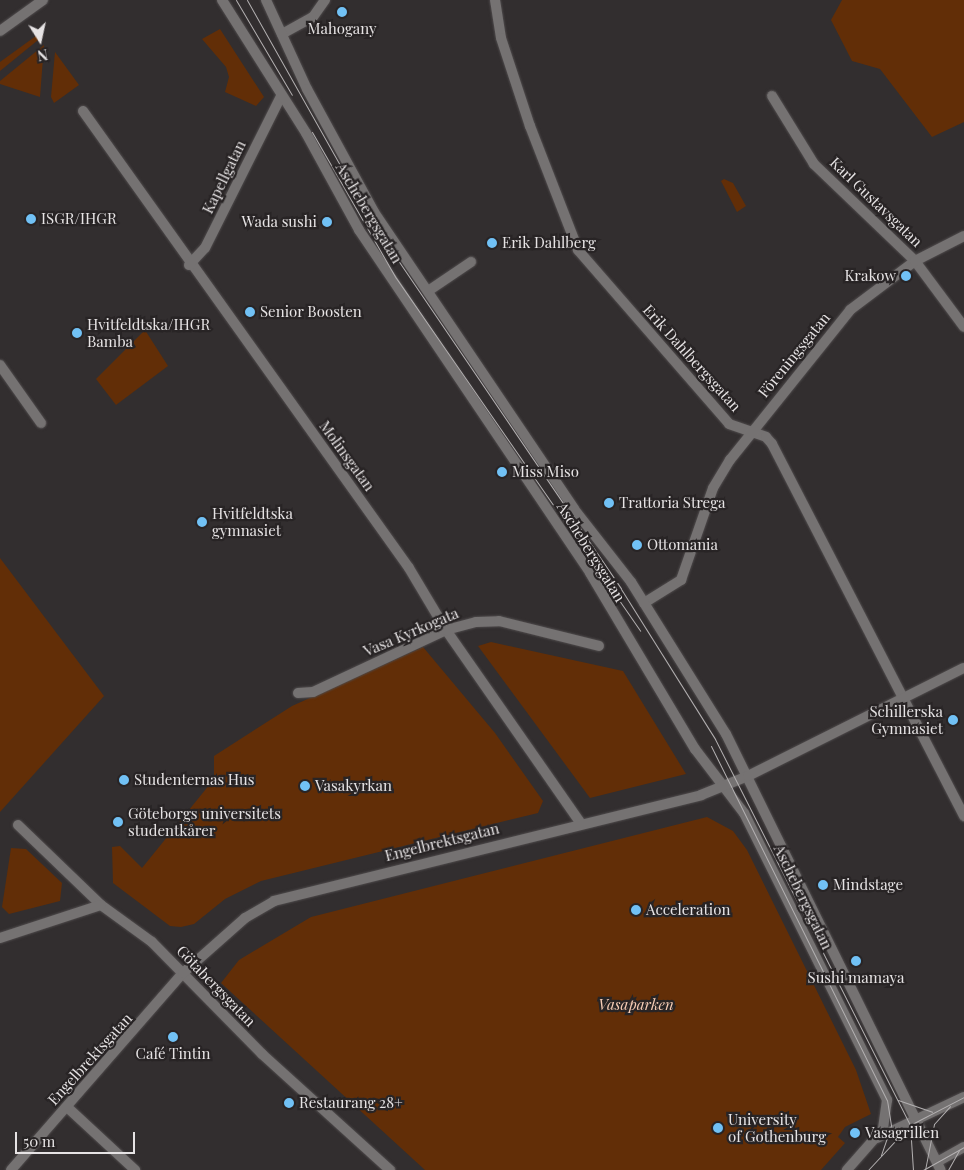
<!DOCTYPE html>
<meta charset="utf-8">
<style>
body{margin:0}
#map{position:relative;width:964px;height:1170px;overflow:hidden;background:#322e2f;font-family:"Playfair Display",serif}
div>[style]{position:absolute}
.green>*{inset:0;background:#622e07}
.roads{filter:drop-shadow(0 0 1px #4f4b4c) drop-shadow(0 0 1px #4f4b4c)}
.minor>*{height:10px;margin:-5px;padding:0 5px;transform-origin:5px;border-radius:5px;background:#757272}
.tertiary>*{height:10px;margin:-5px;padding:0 5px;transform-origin:5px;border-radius:5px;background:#757272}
.tram>*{height:1px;margin:-0.5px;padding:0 0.5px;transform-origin:0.5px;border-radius:0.5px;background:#b3b0b1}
.dots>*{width:14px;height:14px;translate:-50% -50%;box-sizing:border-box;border:2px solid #282425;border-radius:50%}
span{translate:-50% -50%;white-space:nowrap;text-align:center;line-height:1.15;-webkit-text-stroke:4.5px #282425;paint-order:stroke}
.poi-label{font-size:15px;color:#e6e3e4}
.left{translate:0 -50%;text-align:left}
.right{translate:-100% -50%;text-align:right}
.street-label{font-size:15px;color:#e6e3e4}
.park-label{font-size:15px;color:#f6ccb5;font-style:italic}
.north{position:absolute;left:15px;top:15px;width:50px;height:50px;-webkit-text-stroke:4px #282425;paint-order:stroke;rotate:170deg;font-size:14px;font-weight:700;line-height:20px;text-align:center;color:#e6e3e4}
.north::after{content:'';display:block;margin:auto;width:18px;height:22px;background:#e6e3e4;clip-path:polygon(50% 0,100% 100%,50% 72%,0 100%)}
.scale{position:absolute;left:15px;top:1132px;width:120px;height:22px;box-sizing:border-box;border:2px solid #e6e3e4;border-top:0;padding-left:6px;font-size:15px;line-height:18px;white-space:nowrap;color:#e6e3e4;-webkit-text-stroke:4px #282425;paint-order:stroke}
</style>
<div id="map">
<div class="green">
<i style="clip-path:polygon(842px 0,964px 0,964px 122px,932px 137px,880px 69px,852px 61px,831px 20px)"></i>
<i style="clip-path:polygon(220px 29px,264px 97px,256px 106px,225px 92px,229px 77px,226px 67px,202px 39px)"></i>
<i style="clip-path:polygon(40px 33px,43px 36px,0 71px,0 62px)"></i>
<i style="clip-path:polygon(44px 45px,40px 97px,0 84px,0 81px)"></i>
<i style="clip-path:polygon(55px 52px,79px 85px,54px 103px,51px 97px)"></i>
<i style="clip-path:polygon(724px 179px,733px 183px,746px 206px,737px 212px,721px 181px)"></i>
<i style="clip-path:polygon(145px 330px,168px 366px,116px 405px,96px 379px)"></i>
<i style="clip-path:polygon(0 558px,104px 696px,0 812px)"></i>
<i style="clip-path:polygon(491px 642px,623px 671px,686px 774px,590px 798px,478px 646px)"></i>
<i style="clip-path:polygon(423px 647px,495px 733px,543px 801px,538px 813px,261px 881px,225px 899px,194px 924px,181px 927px,170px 926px,113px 883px,112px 847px,120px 846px,142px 868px,214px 779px,214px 756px,292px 706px)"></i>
<i style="clip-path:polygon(707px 817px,733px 831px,747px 850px,856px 1070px,871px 1114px,845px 1127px,838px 1137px,845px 1143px,821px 1170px,425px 1170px,221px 983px,239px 960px,311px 917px)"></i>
<i style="clip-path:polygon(11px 848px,26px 849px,62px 883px,60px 901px,9px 914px,2px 907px)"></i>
</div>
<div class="roads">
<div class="minor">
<i style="left:495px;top:0;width:38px;rotate:81deg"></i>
<i style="left:501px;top:38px;width:93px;rotate:71.8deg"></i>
<i style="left:530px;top:126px;width:133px;rotate:68.8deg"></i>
<i style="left:578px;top:250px;width:230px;rotate:49deg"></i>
<i style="left:729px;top:424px;width:39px;rotate:19deg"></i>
<i style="left:766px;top:437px;width:9px;rotate:49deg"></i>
<i style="left:772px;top:444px;width:419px;rotate:62.7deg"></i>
<i style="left:282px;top:34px;width:35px;rotate:-29deg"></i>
<i style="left:313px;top:17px;width:21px;rotate:-55deg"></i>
<i style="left:772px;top:96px;width:80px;rotate:58.3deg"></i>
<i style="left:814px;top:164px;width:140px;rotate:43.8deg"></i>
<i style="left:915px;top:261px;width:82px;rotate:53.4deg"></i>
<i style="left:83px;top:111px;width:561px;rotate:54.5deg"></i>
<i style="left:409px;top:568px;width:72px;rotate:59.2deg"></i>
<i style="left:446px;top:630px;width:234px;rotate:55.1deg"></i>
<i style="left:189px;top:265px;width:23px;rotate:-47deg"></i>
<i style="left:205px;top:248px;width:168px;rotate:-63.4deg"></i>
<i style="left:428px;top:291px;width:52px;rotate:-34deg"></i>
<i style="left:0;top:365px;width:71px;rotate:54.7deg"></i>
<i style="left:644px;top:603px;width:44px;rotate:-31.9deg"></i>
<i style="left:681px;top:580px;width:97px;rotate:-70.8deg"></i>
<i style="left:713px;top:488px;width:33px;rotate:-59deg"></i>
<i style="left:730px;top:460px;width:192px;rotate:-51.3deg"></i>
<i style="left:850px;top:310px;width:81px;rotate:-37deg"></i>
<i style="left:915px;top:261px;width:55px;rotate:-27deg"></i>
<i style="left:298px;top:693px;width:15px;rotate:-4deg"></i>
<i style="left:313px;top:692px;width:147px;rotate:-25deg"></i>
<i style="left:446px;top:630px;width:31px;rotate:-15deg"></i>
<i style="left:476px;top:622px;width:23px;rotate:-2deg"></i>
<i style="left:499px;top:621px;width:103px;rotate:14deg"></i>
<i style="left:18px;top:825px;width:115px;rotate:43.9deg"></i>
<i style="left:101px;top:905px;width:63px;rotate:36deg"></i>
<i style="left:152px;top:942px;width:157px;rotate:45.5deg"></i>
<i style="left:262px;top:1054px;width:173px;rotate:42.2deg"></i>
<i style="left:0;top:938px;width:106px;rotate:-18.1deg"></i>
<i style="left:67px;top:1107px;width:93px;rotate:42.8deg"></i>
<i style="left:877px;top:1138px;width:96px;rotate:-25.2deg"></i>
<i style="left:937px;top:1162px;width:31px;rotate:-29deg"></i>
</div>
<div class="tertiary">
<i style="left:222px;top:0;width:157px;rotate:57.7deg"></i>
<i style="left:306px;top:133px;width:111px;rotate:61.3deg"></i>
<i style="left:359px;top:230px;width:414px;rotate:56deg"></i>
<i style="left:590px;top:573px;width:205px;rotate:59.2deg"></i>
<i style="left:695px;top:749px;width:81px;rotate:52.6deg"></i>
<i style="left:744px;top:813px;width:321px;rotate:63.5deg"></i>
<i style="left:887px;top:1100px;width:29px;rotate:98deg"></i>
<i style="left:883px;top:1129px;width:55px;rotate:131.3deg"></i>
<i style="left:266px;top:0;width:98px;rotate:65.3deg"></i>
<i style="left:307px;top:89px;width:140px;rotate:61.4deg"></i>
<i style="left:374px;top:212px;width:358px;rotate:56deg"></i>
<i style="left:574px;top:509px;width:93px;rotate:52deg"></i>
<i style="left:631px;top:582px;width:179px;rotate:58deg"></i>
<i style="left:726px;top:734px;width:486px;rotate:63.8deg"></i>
<i style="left:0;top:31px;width:53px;rotate:-35.8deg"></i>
<i style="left:11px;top:1170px;width:262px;rotate:-48.9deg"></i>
<i style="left:183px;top:973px;width:83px;rotate:-41.6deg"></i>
<i style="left:245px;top:918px;width:34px;rotate:-30deg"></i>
<i style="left:274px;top:901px;width:440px;rotate:-13.9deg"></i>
<i style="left:701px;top:795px;width:51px;rotate:-22deg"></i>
<i style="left:748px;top:776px;width:241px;rotate:-26.6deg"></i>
</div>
</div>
<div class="tram">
<i style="left:236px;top:0;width:110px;rotate:59.5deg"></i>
<i style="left:247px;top:0;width:255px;rotate:60.6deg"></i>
<i style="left:372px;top:222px;width:443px;rotate:55.8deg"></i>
<i style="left:621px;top:589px;width:177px;rotate:57.9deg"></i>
<i style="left:715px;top:739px;width:432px;rotate:63.2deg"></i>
<i style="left:910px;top:1125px;width:45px;rotate:86.2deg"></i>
<i style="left:312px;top:132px;width:168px;rotate:60.1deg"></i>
<i style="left:396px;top:278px;width:429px;rotate:55.3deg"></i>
<i style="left:711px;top:746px;width:395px;rotate:63.6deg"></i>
<i style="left:887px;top:1100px;width:26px;rotate:81deg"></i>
<i style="left:891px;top:1126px;width:31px;rotate:109deg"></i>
<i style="left:898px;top:1100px;width:36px;rotate:19deg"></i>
<i style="left:868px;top:1170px;width:62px;rotate:-47deg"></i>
<i style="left:910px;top:1125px;width:61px;rotate:-27.4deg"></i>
<i style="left:923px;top:1170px;width:47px;rotate:-29.3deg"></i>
<i style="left:925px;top:1170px;width:47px;rotate:-78.9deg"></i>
<i style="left:934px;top:1124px;width:24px;rotate:-48deg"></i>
<i style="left:948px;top:1170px;width:23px;rotate:-61deg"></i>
</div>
<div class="dots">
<i style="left:342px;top:12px;background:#71c1f5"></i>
<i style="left:31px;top:219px;background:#71c1f5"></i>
<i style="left:327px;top:222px;background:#71c1f5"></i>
<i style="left:492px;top:243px;background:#71c1f5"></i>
<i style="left:906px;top:276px;background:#71c1f5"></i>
<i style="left:250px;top:312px;background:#71c1f5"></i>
<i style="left:77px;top:333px;background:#71c1f5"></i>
<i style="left:502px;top:472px;background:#71c1f5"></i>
<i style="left:609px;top:503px;background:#71c1f5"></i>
<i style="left:202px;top:522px;background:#71c1f5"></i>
<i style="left:637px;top:545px;background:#71c1f5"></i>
<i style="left:953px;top:720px;background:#71c1f5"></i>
<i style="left:124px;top:780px;background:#71c1f5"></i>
<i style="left:305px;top:786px;background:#71c1f5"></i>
<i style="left:118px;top:822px;background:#71c1f5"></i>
<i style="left:823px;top:885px;background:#71c1f5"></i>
<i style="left:636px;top:910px;background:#71c1f5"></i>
<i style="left:856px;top:961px;background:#71c1f5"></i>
<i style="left:173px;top:1037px;background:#71c1f5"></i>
<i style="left:289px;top:1103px;background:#71c1f5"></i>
<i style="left:718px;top:1128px;background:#71c1f5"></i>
<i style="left:855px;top:1133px;background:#71c1f5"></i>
</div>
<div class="poi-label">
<span style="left:342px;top:29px">Mahogany</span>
<span class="left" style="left:41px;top:219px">ISGR/IHGR</span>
<span class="right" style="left:317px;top:222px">Wada sushi</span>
<span class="left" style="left:502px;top:243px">Erik Dahlberg</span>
<span class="right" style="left:896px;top:276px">Krakow</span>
<span class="left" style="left:260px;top:312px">Senior Boosten</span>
<span class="left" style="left:87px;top:333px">Hvitfeldtska/IHGR<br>Bamba</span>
<span class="left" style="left:512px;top:472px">Miss Miso</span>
<span class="left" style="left:619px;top:503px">Trattoria Strega</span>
<span class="left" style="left:212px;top:522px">Hvitfeldtska<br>gymnasiet</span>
<span class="left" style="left:647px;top:545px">Ottomania</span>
<span class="right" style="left:943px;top:720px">Schillerska<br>Gymnasiet</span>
<span class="left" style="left:134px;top:780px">Studenternas Hus</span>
<span class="left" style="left:315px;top:786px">Vasakyrkan</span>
<span class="left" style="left:128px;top:822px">Göteborgs universitets<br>studentkårer</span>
<span class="left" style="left:833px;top:885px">Mindstage</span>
<span class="left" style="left:646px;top:910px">Acceleration</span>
<span style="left:856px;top:978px">Sushi mamaya</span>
<span style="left:173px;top:1054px">Café Tintin</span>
<span class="left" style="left:299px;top:1103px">Restaurang 28+</span>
<span class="left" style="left:728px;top:1128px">University<br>of Gothenburg</span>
<span class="left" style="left:865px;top:1133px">Vasagrillen</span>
</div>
<div class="street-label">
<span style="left:224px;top:177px;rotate:-64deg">Kapellgatan</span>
<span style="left:876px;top:202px;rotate:44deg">Karl Gustavsgatan</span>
<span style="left:369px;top:213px;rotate:59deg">Aschebergsgatan</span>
<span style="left:794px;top:355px;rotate:-51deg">Föreningsgatan</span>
<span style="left:692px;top:358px;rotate:48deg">Erik Dahlbergsgatan</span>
<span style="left:347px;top:456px;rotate:54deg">Molinsgatan</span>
<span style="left:591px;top:552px;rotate:58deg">Aschebergsgatan</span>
<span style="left:411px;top:632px;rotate:-23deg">Vasa Kyrkogata</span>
<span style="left:442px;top:842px;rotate:-14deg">Engelbrektsgatan</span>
<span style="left:803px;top:897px;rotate:64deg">Aschebergsgatan</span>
<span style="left:216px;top:986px;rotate:46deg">Götabergsgatan</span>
<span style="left:90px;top:1059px;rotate:-48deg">Engelbrektsgatan</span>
</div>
<div class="park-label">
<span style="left:636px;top:1005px">Vasaparken</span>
</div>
<div class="north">N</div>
<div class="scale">50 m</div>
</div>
